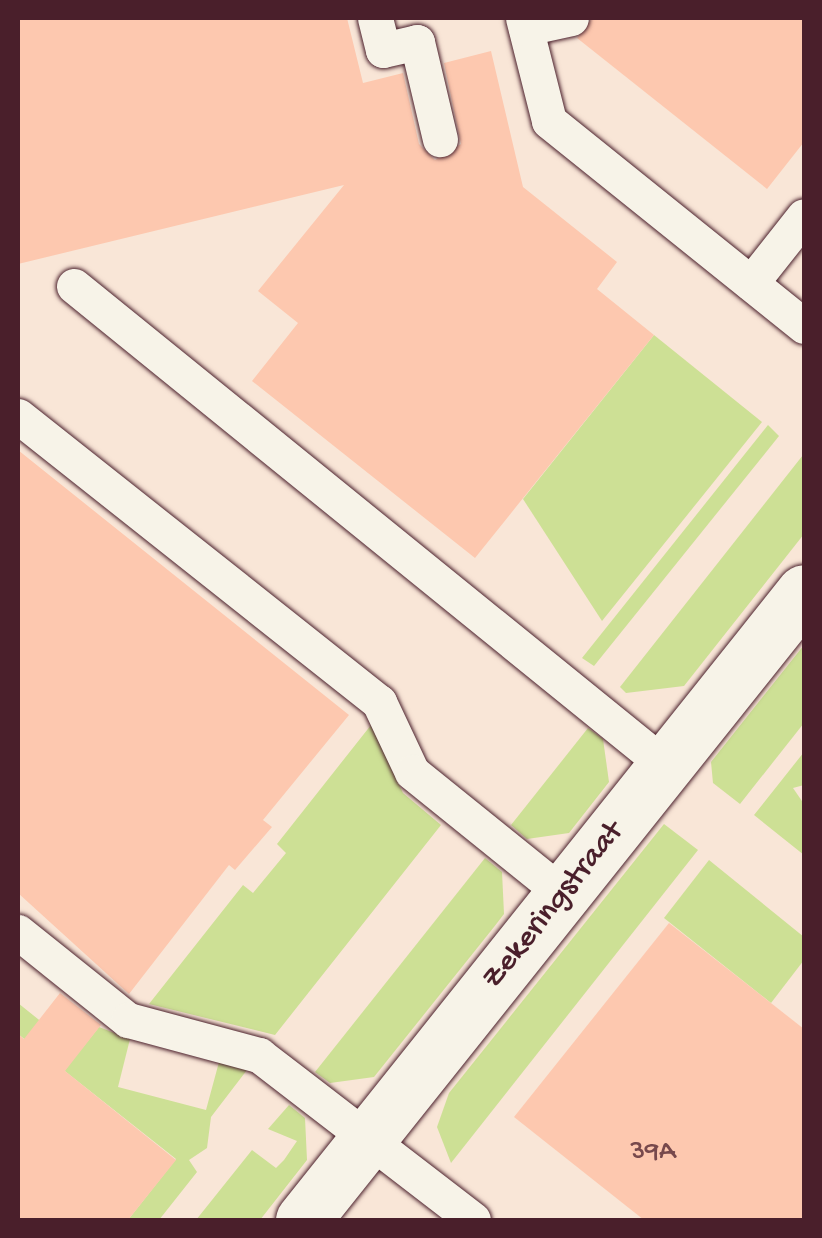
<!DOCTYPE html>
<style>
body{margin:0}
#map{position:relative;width:822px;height:1238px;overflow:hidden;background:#f7f3e8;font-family:"Gochi Hand",sans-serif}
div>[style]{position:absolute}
.built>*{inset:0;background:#f9e6d7}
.green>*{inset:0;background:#cde095}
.building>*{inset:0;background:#fdc8af}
.roads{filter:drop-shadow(0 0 2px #4a1f2b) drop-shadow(0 0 2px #4a1f2b)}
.service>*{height:35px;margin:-17.5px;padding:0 17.5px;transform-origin:17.5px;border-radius:17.5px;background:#f7f3e8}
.tertiary>*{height:55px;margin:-27.5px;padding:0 27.5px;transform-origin:27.5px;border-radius:27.5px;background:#f7f3e8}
span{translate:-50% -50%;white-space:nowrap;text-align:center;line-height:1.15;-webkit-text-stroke:9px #f7f3e8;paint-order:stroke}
.number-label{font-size:28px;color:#77494c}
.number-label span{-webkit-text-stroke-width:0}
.street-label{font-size:32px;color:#4a1f2b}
.frame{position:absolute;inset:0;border:20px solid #4a1f2b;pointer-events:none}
</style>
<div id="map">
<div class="built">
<i style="clip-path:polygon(18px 18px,804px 18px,804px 1220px,18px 1220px)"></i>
</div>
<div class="green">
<i style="clip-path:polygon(654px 335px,762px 422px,602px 621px,523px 499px)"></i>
<i style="clip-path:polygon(768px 425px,779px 436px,594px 666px,582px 658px)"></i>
<i style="clip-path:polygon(803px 455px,804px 534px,684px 686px,626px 693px,620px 687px)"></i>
<i style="clip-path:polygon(804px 645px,804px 723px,740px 804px,713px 783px,711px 762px)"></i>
<i style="clip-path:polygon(371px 725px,403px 793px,441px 825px,275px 1035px,149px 1004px,243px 885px,253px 893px,286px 853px,277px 844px)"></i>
<i style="clip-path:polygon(588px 728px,603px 739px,609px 782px,569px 833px,527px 839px,511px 825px)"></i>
<i style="clip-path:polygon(804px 752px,804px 785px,793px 788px,804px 804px,804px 855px,754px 815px)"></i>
<i style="clip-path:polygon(664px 824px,698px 850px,451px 1163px,437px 1127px,449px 1093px)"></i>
<i style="clip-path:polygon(485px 858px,502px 872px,504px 914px,494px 927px,374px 1077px,330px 1083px,315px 1072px)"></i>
<i style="clip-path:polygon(709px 860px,804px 937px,804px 960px,771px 1003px,664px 918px)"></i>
<i style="clip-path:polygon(18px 1003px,79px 1052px,99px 1027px,130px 1039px,118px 1087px,206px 1110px,219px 1062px,247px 1070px,211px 1117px,207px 1148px,189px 1160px,197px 1172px,159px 1220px,128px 1220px,176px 1159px,18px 1034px)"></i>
<i style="clip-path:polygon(289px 1105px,305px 1118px,307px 1160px,260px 1220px,196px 1220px,252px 1150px,276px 1168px,284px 1160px,297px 1141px,268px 1129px)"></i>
</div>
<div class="building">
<i style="clip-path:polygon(18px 18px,347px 18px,363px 83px,403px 73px,419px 144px,435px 160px,461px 144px,444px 63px,491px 51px,523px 187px,617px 262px,597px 289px,654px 335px,475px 558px,252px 381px,298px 323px,258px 291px,344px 185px,18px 264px)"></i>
<i style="clip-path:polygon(592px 18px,804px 18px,804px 142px,767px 189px,577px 38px)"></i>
<i style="clip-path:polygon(18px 450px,349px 715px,263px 820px,272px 827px,235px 870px,229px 865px,129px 994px,18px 893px)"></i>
<i style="clip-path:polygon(669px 923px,804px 1029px,804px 1220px,644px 1220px,514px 1117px)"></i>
<i style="clip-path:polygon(60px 993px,101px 1025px,65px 1071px,176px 1160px,128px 1220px,18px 1220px,18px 1034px,24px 1039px)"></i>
</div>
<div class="roads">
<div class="service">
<i style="left:375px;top:18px;width:33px;rotate:76deg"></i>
<i style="left:383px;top:50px;width:35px;rotate:-13deg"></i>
<i style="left:417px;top:42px;width:100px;rotate:76.7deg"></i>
<i style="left:523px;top:18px;width:106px;rotate:75.8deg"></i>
<i style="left:549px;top:121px;width:327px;rotate:38.8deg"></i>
<i style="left:526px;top:28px;width:46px;rotate:-12.5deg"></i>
<i style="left:751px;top:283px;width:85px;rotate:-51.7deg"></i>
<i style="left:74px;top:286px;width:762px;rotate:39.04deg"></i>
<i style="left:18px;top:416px;width:461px;rotate:38.4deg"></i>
<i style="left:379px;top:702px;width:77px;rotate:64.8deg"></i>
<i style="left:412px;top:772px;width:194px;rotate:38.9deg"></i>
<i style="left:18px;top:932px;width:141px;rotate:38.7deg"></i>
<i style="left:128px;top:1020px;width:136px;rotate:15deg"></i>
<i style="left:259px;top:1055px;width:270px;rotate:37.6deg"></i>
</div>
<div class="tertiary">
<i style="left:303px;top:1220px;width:803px;rotate:-51.42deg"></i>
</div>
</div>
<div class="number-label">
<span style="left:653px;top:1153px">39A</span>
</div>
<div class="street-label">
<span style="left:554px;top:906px;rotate:-51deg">Zekeringstraat</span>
</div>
<div class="frame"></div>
</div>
